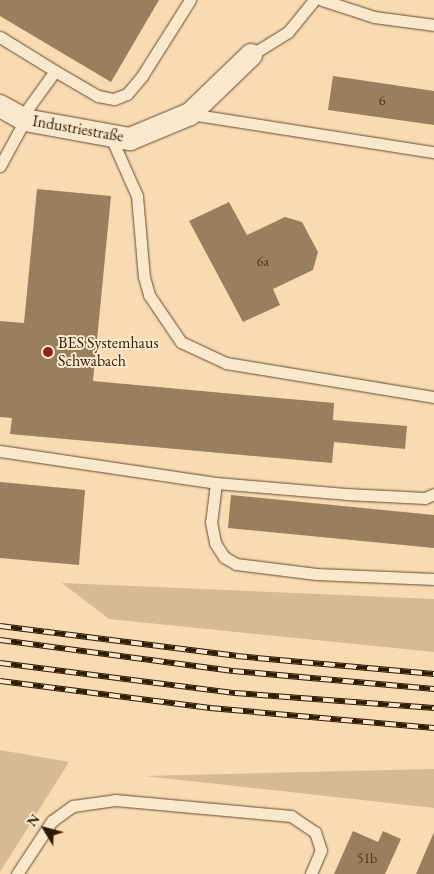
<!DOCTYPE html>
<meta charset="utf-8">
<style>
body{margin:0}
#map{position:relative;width:434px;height:874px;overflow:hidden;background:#f8dbb2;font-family:"EB Garamond",serif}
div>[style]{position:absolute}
.green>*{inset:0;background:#d6ba94}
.building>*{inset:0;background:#987f5e}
.roads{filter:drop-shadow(0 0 1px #624b2f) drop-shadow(0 0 1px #624b2f)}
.service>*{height:11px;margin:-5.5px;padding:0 5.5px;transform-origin:5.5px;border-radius:5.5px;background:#fae8cd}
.minor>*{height:22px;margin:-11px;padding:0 11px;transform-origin:11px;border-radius:11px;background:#fae8cd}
.rail>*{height:5.5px;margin-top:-2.75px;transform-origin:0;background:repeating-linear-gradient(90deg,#fae8cd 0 11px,#301b03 0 22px);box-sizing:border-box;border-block:1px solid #301b03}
.dots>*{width:14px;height:14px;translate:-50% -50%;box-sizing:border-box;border:2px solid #fae8cd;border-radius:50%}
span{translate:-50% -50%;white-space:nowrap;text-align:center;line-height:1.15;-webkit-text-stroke:4px #fae8cd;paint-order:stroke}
.number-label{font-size:14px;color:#4a341a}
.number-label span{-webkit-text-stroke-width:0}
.street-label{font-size:16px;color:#301b03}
.poi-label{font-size:16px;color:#301b03}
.left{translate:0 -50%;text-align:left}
.north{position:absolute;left:20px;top:804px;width:50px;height:50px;-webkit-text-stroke:4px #fae8cd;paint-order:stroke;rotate:307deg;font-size:14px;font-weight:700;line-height:20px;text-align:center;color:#301b03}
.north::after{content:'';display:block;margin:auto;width:18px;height:22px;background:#301b03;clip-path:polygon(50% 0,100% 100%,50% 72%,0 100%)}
</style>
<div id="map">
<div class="green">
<i style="clip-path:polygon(62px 583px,434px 599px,434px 652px,109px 619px)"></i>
<i style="clip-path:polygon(0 750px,69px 762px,0 872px)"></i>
<i style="clip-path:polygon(434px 769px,434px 808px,145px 776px)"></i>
</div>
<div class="building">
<i style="clip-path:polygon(0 0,159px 0,111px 82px,0 16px)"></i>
<i style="clip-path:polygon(333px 76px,434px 91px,434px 125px,328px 110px)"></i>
<i style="clip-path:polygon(37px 189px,111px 196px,93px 381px,334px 403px,333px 420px,407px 426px,405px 449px,334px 442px,332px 463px,10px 434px,12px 418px,0 417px,0 321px,24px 323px)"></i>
<i style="clip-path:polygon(229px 202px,247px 235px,285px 217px,302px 222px,318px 252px,313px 270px,273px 289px,280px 305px,243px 322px,189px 221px)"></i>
<i style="clip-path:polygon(0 482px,85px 490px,79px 565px,0 558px)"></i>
<i style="clip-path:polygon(231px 495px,434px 515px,434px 548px,228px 528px)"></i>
<i style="clip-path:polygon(353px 831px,378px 842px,383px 831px,401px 839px,385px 874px,334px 874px)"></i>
<i style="clip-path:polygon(434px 832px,434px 874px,416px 874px)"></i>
</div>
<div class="roads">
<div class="service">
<i style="left:322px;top:0;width:55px;rotate:18.1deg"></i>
<i style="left:374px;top:17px;width:61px;rotate:7.6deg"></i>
<i style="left:0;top:37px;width:65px;rotate:31.7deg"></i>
<i style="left:251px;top:55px;width:44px;rotate:-31.9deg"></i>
<i style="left:288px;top:32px;width:41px;rotate:-50.9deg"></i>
<i style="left:190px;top:114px;width:247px;rotate:8.9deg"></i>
<i style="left:21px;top:118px;width:58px;rotate:-54.1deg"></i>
<i style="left:55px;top:71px;width:50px;rotate:30.2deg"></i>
<i style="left:98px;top:96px;width:16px;rotate:11deg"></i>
<i style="left:114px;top:99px;width:14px;rotate:-21deg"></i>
<i style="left:127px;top:94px;width:23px;rotate:-50deg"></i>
<i style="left:142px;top:76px;width:90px;rotate:-57.7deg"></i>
<i style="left:110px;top:135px;width:67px;rotate:66.1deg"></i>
<i style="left:137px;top:196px;width:81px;rotate:85.1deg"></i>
<i style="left:144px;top:277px;width:19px;rotate:74deg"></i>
<i style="left:149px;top:295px;width:57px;rotate:55.8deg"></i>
<i style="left:181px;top:342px;width:50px;rotate:25deg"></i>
<i style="left:226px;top:363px;width:211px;rotate:9.3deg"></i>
<i style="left:0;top:166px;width:52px;rotate:-61.5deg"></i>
<i style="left:0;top:451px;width:218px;rotate:8.4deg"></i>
<i style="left:216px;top:483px;width:130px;rotate:4.8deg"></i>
<i style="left:346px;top:494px;width:79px;rotate:2.9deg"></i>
<i style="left:425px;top:498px;width:10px;rotate:-24deg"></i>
<i style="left:216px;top:483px;width:39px;rotate:97deg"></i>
<i style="left:211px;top:522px;width:21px;rotate:79deg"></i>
<i style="left:215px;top:543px;width:17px;rotate:57deg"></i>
<i style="left:224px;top:557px;width:14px;rotate:30deg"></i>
<i style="left:236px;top:564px;width:81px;rotate:7.1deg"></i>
<i style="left:316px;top:574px;width:118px;rotate:2.4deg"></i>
<i style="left:17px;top:874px;width:64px;rotate:-56.6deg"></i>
<i style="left:52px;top:821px;width:26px;rotate:-36deg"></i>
<i style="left:73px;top:806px;width:42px;rotate:-8.1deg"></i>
<i style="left:115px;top:800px;width:177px;rotate:5.2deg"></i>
<i style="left:291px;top:816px;width:29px;rotate:34deg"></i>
<i style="left:315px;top:832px;width:19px;rotate:72deg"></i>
<i style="left:321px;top:850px;width:26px;rotate:113deg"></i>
</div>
<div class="minor">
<i style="left:0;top:106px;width:29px;rotate:29deg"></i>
<i style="left:25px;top:120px;width:107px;rotate:10.3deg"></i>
<i style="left:130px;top:139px;width:65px;rotate:-22.6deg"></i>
<i style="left:190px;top:114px;width:85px;rotate:-44deg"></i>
</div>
</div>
<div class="rail">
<i style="left:0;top:626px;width:238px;rotate:7.2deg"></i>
<i style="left:236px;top:656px;width:199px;rotate:5.2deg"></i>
<i style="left:0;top:640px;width:235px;rotate:7.6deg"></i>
<i style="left:233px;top:671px;width:202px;rotate:5.1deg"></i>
<i style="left:0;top:663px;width:237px;rotate:7.3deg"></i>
<i style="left:235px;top:693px;width:200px;rotate:4.3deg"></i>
<i style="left:0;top:681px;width:212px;rotate:7.3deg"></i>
<i style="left:210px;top:708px;width:225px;rotate:5.1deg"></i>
</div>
<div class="dots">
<i style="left:48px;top:352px;background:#8f2418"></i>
</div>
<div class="number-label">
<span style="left:382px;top:100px">6</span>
<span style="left:263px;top:261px">6a</span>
<span style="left:367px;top:858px">51b</span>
</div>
<div class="street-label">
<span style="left:78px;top:129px;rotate:10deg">Industriestraße</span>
</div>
<div class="poi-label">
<span class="left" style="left:58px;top:352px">BES Systemhaus<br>Schwabach</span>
</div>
<div class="north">N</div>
</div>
